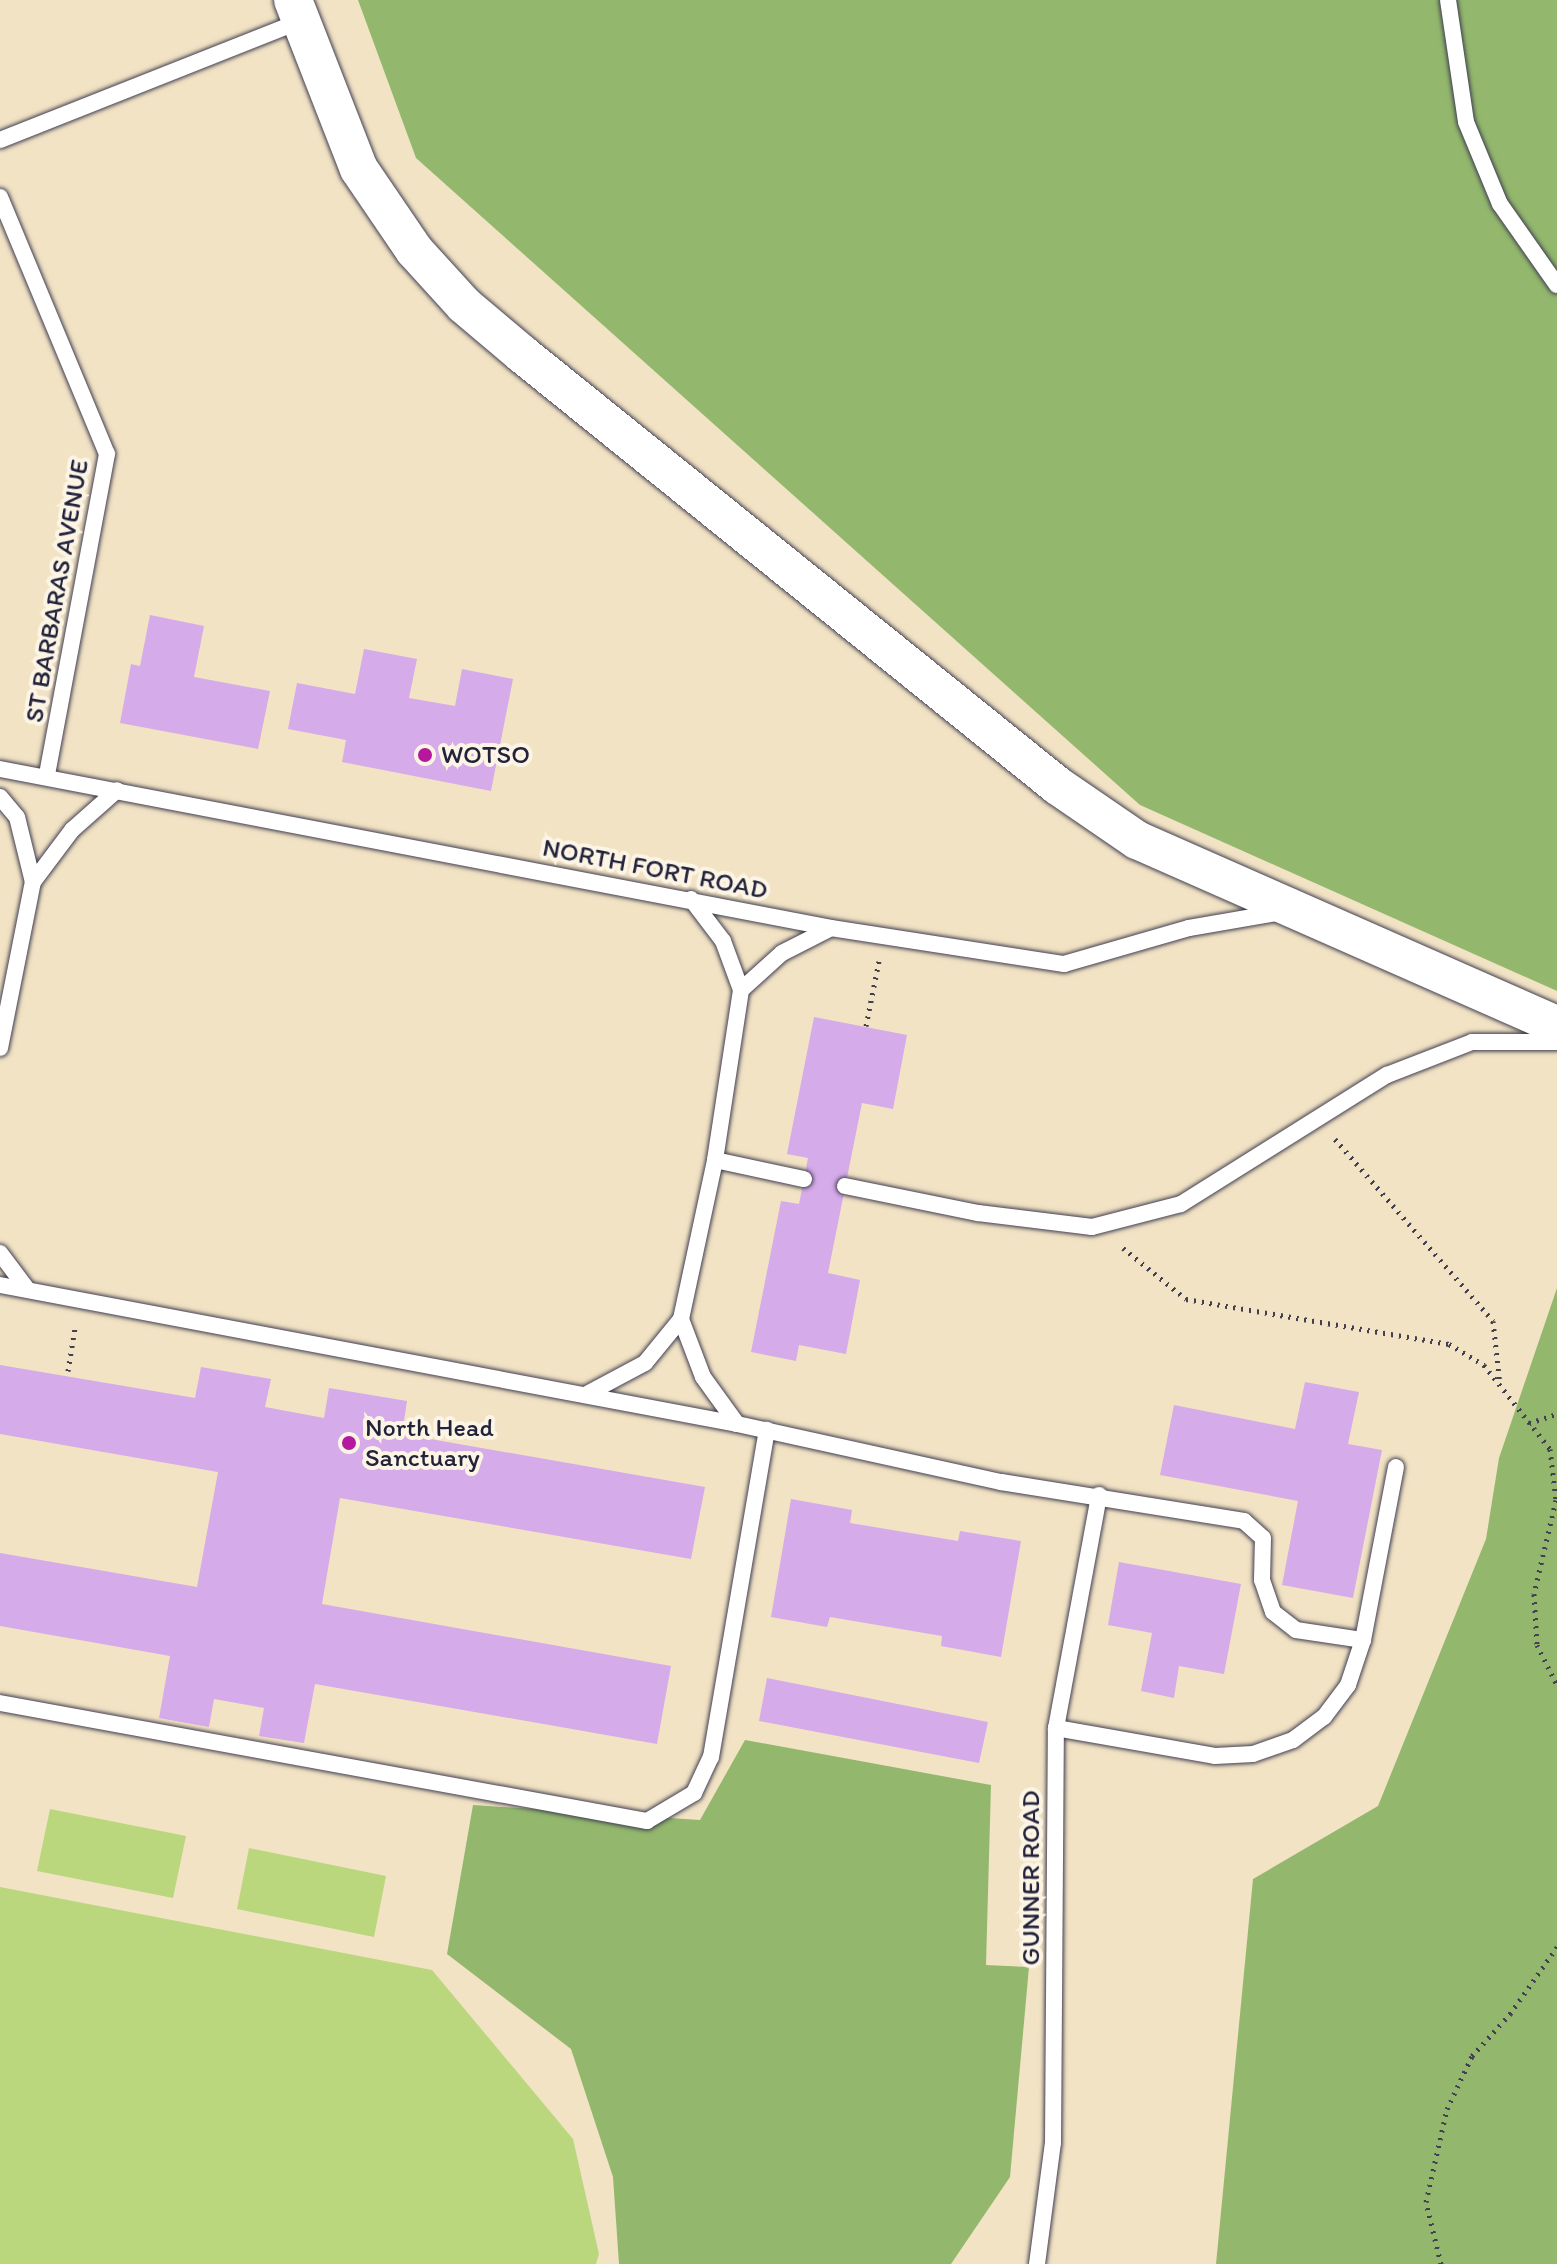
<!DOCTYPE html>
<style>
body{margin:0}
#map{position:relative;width:1557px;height:2264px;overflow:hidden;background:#f2e3c5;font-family:Itim,sans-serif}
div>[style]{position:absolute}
.green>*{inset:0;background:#bad77e}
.forest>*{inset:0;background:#93b86d}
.building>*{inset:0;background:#d5abe9}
.path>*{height:5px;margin-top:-2.5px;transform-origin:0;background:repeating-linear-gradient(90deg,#413f50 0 2px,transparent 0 8px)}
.roads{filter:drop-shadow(0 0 2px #413f50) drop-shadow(0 0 2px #413f50)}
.service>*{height:16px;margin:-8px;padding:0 8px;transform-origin:8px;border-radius:8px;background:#fff}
.tertiary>*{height:38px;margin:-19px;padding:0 19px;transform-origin:19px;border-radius:19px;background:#fff}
.dots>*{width:22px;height:22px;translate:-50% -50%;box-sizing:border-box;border:4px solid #fcf5e5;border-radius:50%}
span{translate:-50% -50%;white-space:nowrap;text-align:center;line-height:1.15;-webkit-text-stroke:8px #fcf5e5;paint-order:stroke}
.street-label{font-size:26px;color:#22223b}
.poi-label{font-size:26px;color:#22223b}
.left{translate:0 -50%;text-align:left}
</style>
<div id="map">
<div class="green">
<i style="clip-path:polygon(50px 1809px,186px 1836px,173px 1898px,37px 1871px)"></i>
<i style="clip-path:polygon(249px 1848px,386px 1876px,374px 1937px,237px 1909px)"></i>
<i style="clip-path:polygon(0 1887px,432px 1970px,573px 2139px,599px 2254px,596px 2264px,0 2264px)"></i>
</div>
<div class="forest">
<i style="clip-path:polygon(358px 0,1557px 0,1557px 991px,1140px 805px,416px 158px)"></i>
<i style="clip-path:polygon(1557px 1288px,1557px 2264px,1216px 2264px,1253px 1879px,1378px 1806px,1486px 1539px,1499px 1458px)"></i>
<i style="clip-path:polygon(745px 1740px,991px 1785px,986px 1965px,1029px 1967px,1010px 2177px,951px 2264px,619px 2264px,613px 2177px,571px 2049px,447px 1954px,473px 1805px,700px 1820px)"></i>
</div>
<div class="building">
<i style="clip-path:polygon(150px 615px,204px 626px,194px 677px,270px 691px,258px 749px,120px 723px,131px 664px,140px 666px)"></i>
<i style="clip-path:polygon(364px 649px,417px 659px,409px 698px,455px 706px,462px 669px,513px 679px,491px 791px,342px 762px,346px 740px,288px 729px,297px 683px,355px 694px)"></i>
<i style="clip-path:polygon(814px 1017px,907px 1035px,893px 1109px,862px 1103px,828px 1273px,860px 1280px,846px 1354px,799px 1345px,796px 1361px,751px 1352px,781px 1201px,799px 1204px,804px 1179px,808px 1158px,787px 1154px)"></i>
<i style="clip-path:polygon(0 1365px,195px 1398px,201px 1367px,271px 1379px,265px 1407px,324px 1418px,329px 1388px,407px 1401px,402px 1434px,705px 1487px,691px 1559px,340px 1498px,322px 1604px,671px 1666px,657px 1744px,315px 1684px,304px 1743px,259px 1736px,264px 1708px,214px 1699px,209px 1727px,159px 1718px,170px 1656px,0 1626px,0 1553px,197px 1587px,218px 1472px,0 1434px)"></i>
<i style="clip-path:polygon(1305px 1382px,1359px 1392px,1348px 1444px,1382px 1450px,1353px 1598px,1282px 1585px,1298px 1501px,1160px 1475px,1174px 1405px,1295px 1429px)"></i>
<i style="clip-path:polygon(791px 1499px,852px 1510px,850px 1523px,958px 1541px,960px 1531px,1021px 1541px,1001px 1657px,941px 1646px,942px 1636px,830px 1617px,827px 1627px,771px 1617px)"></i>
<i style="clip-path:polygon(1119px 1562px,1241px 1584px,1224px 1674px,1179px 1666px,1174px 1698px,1141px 1691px,1152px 1633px,1108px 1625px)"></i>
<i style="clip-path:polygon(767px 1678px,988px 1722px,979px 1763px,759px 1721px)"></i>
</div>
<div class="path">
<i style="left:866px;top:1026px;width:66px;rotate:-78.7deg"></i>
<i style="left:1335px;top:1139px;width:241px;rotate:49deg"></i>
<i style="left:1493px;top:1321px;width:64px;rotate:83.8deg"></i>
<i style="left:1123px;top:1248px;width:81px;rotate:39deg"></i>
<i style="left:1186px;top:1299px;width:267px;rotate:9.7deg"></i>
<i style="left:1449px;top:1344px;width:41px;rotate:31deg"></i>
<i style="left:1484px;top:1365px;width:107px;rotate:51.8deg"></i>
<i style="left:1550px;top:1449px;width:51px;rotate:83.3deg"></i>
<i style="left:1556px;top:1500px;width:97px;rotate:103.2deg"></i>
<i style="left:1534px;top:1594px;width:51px;rotate:86.6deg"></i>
<i style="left:1537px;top:1645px;width:45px;rotate:63.4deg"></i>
<i style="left:68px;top:1371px;width:44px;rotate:-80.8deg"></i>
<i style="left:1529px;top:1423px;width:29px;rotate:-18deg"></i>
<i style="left:1441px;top:2264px;width:64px;rotate:-103.6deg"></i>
<i style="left:1426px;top:2202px;width:95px;rotate:-77.3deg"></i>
<i style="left:1447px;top:2109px;width:59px;rotate:-64.7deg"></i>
<i style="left:1472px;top:2056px;width:57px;rotate:-47.9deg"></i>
<i style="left:1510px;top:2014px;width:82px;rotate:-55deg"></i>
</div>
<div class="roads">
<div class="service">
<i style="left:1448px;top:0;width:123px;rotate:81.6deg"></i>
<i style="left:1466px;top:122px;width:89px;rotate:67.5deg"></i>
<i style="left:1500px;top:204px;width:99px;rotate:54.9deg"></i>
<i style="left:0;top:140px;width:323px;rotate:-21.6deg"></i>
<i style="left:0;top:197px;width:278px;rotate:67.4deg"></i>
<i style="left:107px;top:454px;width:327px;rotate:100.6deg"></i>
<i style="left:0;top:769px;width:846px;rotate:10.83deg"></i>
<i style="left:831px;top:928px;width:236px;rotate:8.8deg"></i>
<i style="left:1064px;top:964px;width:130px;rotate:-16.1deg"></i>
<i style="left:1189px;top:928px;width:94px;rotate:-9.8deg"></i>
<i style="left:0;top:797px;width:26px;rotate:50deg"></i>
<i style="left:17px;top:817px;width:67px;rotate:76.2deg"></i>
<i style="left:33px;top:882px;width:65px;rotate:-53.1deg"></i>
<i style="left:72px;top:830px;width:60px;rotate:-41.6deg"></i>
<i style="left:691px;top:899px;width:53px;rotate:52.7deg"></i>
<i style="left:723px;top:941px;width:52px;rotate:69.8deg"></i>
<i style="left:741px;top:990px;width:55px;rotate:-42.1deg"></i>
<i style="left:782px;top:953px;width:55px;rotate:-27deg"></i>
<i style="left:0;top:1048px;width:169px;rotate:-78.8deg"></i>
<i style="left:715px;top:1160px;width:91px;rotate:12.1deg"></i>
<i style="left:845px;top:1186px;width:136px;rotate:11.5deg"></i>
<i style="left:978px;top:1213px;width:115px;rotate:7deg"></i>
<i style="left:1092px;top:1227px;width:92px;rotate:-14.5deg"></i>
<i style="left:1181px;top:1204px;width:243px;rotate:-32.1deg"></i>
<i style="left:1387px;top:1075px;width:91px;rotate:-21.2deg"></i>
<i style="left:1472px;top:1042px;width:85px"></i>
<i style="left:0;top:1253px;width:45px;rotate:53.1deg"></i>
<i style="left:0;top:1285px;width:750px;rotate:10.68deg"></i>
<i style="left:737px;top:1424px;width:270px;rotate:12.4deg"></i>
<i style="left:1001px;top:1482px;width:246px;rotate:9.1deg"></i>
<i style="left:1244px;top:1521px;width:25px;rotate:42deg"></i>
<i style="left:1263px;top:1538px;width:42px;rotate:91.4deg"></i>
<i style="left:1262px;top:1580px;width:34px;rotate:71deg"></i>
<i style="left:1273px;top:1612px;width:29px;rotate:38deg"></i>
<i style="left:1296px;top:1630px;width:68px;rotate:8.5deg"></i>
<i style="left:585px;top:1395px;width:68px;rotate:-28.1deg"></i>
<i style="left:645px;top:1363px;width:57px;rotate:-50.7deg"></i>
<i style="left:737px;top:1424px;width:58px;rotate:-125.9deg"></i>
<i style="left:703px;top:1377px;width:62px;rotate:-110.8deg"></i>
<i style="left:681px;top:1319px;width:163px;rotate:-77.9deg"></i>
<i style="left:715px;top:1160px;width:172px;rotate:-81.3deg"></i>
<i style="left:0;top:1703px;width:658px;rotate:10.34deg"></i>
<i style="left:647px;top:1821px;width:55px;rotate:-30.8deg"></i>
<i style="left:694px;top:1793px;width:40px;rotate:-65deg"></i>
<i style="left:711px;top:1757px;width:332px;rotate:-80.3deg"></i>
<i style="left:1056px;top:1728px;width:161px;rotate:10deg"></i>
<i style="left:1215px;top:1756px;width:38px;rotate:-3deg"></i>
<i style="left:1253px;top:1754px;width:42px;rotate:-19.3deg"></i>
<i style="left:1293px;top:1740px;width:39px;rotate:-37deg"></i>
<i style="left:1324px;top:1717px;width:40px;rotate:-53deg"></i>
<i style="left:1348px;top:1685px;width:47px;rotate:-71.6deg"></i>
<i style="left:1363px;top:1640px;width:176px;rotate:-79.2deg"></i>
<i style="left:1037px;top:2264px;width:122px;rotate:-82.5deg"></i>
<i style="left:1053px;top:2143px;width:415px;rotate:-89.6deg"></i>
<i style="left:1056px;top:1728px;width:237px;rotate:-79.5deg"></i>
</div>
<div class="tertiary">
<i style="left:293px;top:0;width:181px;rotate:68.7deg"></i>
<i style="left:359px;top:169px;width:98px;rotate:55.8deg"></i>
<i style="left:414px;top:250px;width:74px;rotate:47.7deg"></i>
<i style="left:464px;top:305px;width:76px;rotate:40.2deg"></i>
<i style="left:522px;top:354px;width:688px;rotate:38.87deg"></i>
<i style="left:1058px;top:786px;width:96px;rotate:34.4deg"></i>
<i style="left:1137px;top:840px;width:459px;rotate:23.8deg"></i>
</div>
</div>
<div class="dots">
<i style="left:425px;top:755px;background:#b5179e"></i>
<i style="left:349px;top:1443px;background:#b5179e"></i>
</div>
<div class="street-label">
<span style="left:57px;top:591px;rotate:-80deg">ST BARBARAS AVENUE</span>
<span style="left:655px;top:869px;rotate:11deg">NORTH FORT ROAD</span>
<span style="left:1031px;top:1878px;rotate:-90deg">GUNNER ROAD</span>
</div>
<div class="poi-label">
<span class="left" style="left:441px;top:755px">WOTSO</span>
<span class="left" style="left:365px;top:1443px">North Head<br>Sanctuary</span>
</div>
</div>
